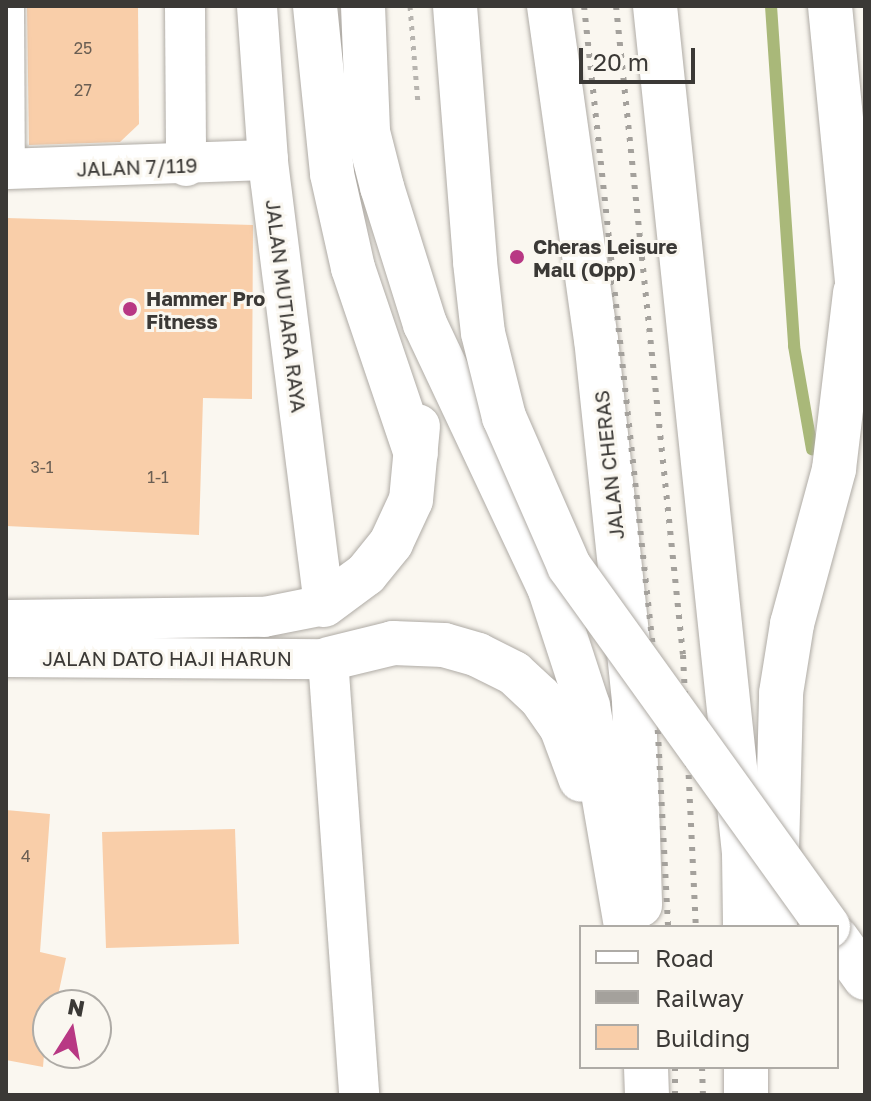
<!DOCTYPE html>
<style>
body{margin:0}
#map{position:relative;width:871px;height:1101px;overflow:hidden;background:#faf7f0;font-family:"Golos Text",sans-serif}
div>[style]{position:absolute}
.stream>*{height:12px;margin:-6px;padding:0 6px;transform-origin:6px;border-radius:6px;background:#a9b879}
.building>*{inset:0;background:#f9cea9}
.path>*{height:5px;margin-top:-2.5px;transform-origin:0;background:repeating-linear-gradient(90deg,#b7b4af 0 4px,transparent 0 10px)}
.roads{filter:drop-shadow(0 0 2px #afaba5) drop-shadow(0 0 2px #afaba5)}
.lane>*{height:20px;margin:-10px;padding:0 10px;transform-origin:10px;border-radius:10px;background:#fff}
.street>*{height:40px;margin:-20px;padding:0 20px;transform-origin:20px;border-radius:20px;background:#fff}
.highway>*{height:44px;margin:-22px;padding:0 22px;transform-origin:22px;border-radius:22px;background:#fff}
.rail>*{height:6px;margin-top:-3px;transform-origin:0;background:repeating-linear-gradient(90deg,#a4a19c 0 4px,transparent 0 12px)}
.bridges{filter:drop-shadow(0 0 2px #afaba5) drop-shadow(0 0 2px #afaba5)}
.highway-bridge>*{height:44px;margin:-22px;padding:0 22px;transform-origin:22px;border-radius:22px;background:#fff}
.dots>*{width:22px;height:22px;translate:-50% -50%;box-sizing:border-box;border:4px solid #faf7f0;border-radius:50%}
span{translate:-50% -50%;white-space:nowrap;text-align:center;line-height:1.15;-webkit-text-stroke:6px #faf7f0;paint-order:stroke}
.number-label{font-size:16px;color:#6a5e53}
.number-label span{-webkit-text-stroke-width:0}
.street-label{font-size:20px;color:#3b3936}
.poi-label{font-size:20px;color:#3b3936;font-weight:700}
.left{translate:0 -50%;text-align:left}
.frame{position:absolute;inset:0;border:8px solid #3b3936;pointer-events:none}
.legend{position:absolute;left:579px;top:925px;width:260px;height:144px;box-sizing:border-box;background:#faf7f0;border:2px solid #aeaba6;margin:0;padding:10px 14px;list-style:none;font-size:24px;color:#3b3936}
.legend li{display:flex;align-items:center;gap:16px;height:40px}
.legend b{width:40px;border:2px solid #aeaba6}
.north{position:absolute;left:32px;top:989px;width:80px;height:80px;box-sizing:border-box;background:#faf7f0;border:2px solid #aeaba6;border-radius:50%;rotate:11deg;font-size:22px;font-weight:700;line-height:32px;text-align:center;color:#3b3936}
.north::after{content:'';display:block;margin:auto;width:28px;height:36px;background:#b83884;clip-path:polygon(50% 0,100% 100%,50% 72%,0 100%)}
.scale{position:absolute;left:579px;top:48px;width:116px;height:36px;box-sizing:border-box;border:4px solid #3b3936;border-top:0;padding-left:10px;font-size:24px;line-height:28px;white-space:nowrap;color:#3b3936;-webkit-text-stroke:6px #faf7f0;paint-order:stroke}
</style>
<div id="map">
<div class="stream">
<i style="left:771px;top:6px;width:341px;rotate:86.1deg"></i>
<i style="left:794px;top:346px;width:105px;rotate:80.1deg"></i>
</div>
<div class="building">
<i style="clip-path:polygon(27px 6px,138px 6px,139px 124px,120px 142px,29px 145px)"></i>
<i style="clip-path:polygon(6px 218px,253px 225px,252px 399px,203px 398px,199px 535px,6px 526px)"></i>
<i style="clip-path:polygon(6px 810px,50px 814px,40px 952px,66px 958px,56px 1005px,48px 1005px,43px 1067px,6px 1060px)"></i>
<i style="clip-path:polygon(235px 829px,239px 944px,106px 948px,102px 832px)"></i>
</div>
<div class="path">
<i style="left:410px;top:6px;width:98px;rotate:85.3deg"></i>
</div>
<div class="roads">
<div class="lane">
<i style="left:14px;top:6px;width:164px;rotate:89.7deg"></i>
</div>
<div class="street">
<i style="left:185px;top:6px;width:160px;rotate:89.6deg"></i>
<i style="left:6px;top:169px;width:262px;rotate:-2deg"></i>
<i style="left:6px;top:620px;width:258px;rotate:-0.7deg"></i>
<i style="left:264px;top:617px;width:61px;rotate:-11.3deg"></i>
<i style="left:324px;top:605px;width:449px;rotate:-97.2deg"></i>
<i style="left:268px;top:160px;width:154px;rotate:-94.1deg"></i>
<i style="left:6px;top:657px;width:322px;rotate:0.4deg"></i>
<i style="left:328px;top:659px;width:437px;rotate:85.9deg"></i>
</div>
<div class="highway">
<i style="left:315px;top:6px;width:169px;rotate:84.2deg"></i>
<i style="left:332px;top:174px;width:96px;rotate:77.4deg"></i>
<i style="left:353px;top:268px;width:196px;rotate:71.3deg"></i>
<i style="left:363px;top:6px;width:126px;rotate:87.7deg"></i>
<i style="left:368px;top:132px;width:57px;rotate:75.7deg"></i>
<i style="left:382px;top:187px;width:144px;rotate:72.6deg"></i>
<i style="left:425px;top:324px;width:294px;rotate:64.8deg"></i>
<i style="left:550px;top:590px;width:122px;rotate:71.9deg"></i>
<i style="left:588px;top:706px;width:224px;rotate:80.2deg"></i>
<i style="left:549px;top:6px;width:336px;rotate:82deg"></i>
<i style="left:596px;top:339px;width:363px;rotate:84deg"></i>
<i style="left:634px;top:700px;width:205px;rotate:88.3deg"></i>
<i style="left:655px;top:6px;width:852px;rotate:84deg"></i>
<i style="left:744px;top:853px;width:74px;rotate:89.2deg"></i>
<i style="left:830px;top:6px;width:318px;rotate:84.4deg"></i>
<i style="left:324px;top:605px;width:52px;rotate:-36.4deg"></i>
<i style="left:366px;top:574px;width:40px;rotate:-51deg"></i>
<i style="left:391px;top:543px;width:47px;rotate:-65.1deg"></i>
<i style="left:411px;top:500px;width:74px;rotate:-84.6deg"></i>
<i style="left:328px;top:659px;width:67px;rotate:-13.8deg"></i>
<i style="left:393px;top:643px;width:51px;rotate:2.2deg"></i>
<i style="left:444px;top:645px;width:35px;rotate:16deg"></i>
<i style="left:478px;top:655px;width:40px;rotate:26.6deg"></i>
<i style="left:514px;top:673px;width:35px;rotate:43deg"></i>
<i style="left:540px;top:697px;width:39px;rotate:55deg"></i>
<i style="left:562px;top:729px;width:54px;rotate:69.6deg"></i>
<i style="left:775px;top:927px;width:234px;rotate:-88.5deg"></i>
<i style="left:781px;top:693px;width:70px;rotate:-80.9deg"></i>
<i style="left:792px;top:624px;width:161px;rotate:-74.8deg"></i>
<i style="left:834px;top:469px;width:178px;rotate:-83.2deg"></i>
<i style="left:837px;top:939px;width:48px;rotate:54.3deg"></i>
<i style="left:646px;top:1067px;width:28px;rotate:88deg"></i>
<i style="left:746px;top:1067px;width:28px;rotate:90deg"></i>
</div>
</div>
<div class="rail">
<i style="left:584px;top:6px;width:656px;rotate:83.87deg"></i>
<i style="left:654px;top:658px;width:269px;rotate:87deg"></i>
<i style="left:616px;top:6px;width:652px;rotate:84.11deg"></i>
<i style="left:683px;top:655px;width:272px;rotate:87.3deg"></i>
<i style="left:675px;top:1067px;width:28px;rotate:90deg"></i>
<i style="left:702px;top:1067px;width:28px;rotate:88deg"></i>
</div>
<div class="bridges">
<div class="highway-bridge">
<i style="left:455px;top:6px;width:257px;rotate:85.5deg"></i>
<i style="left:475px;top:262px;width:71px;rotate:83.6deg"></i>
<i style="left:483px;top:333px;width:87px;rotate:76deg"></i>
<i style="left:504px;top:417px;width:163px;rotate:66.4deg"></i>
<i style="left:569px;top:566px;width:444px;rotate:54.3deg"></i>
</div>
</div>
<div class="dots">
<i style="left:517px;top:257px;background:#b83884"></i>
<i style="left:130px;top:309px;background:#b83884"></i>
</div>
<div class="number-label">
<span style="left:83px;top:48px">25</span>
<span style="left:83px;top:90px">27</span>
<span style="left:42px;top:467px">3-1</span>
<span style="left:158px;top:477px">1-1</span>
<span style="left:26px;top:856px">4</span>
</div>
<div class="street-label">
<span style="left:137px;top:167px;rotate:-2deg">JALAN 7/119</span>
<span style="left:286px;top:306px;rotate:83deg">JALAN MUTIARA RAYA</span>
<span style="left:609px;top:465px;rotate:-96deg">JALAN CHERAS</span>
<span style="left:167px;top:658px">JALAN DATO HAJI HARUN</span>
</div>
<div class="poi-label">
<span class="left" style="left:533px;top:258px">Cheras Leisure<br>Mall (Opp)</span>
<span class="left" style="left:146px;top:310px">Hammer Pro<br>Fitness</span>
</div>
<div class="frame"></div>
<ul class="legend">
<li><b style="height:10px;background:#fff"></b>Road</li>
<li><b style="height:10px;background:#a4a19c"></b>Railway</li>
<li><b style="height:22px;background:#f9cea9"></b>Building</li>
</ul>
<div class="north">N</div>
<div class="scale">20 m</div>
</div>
